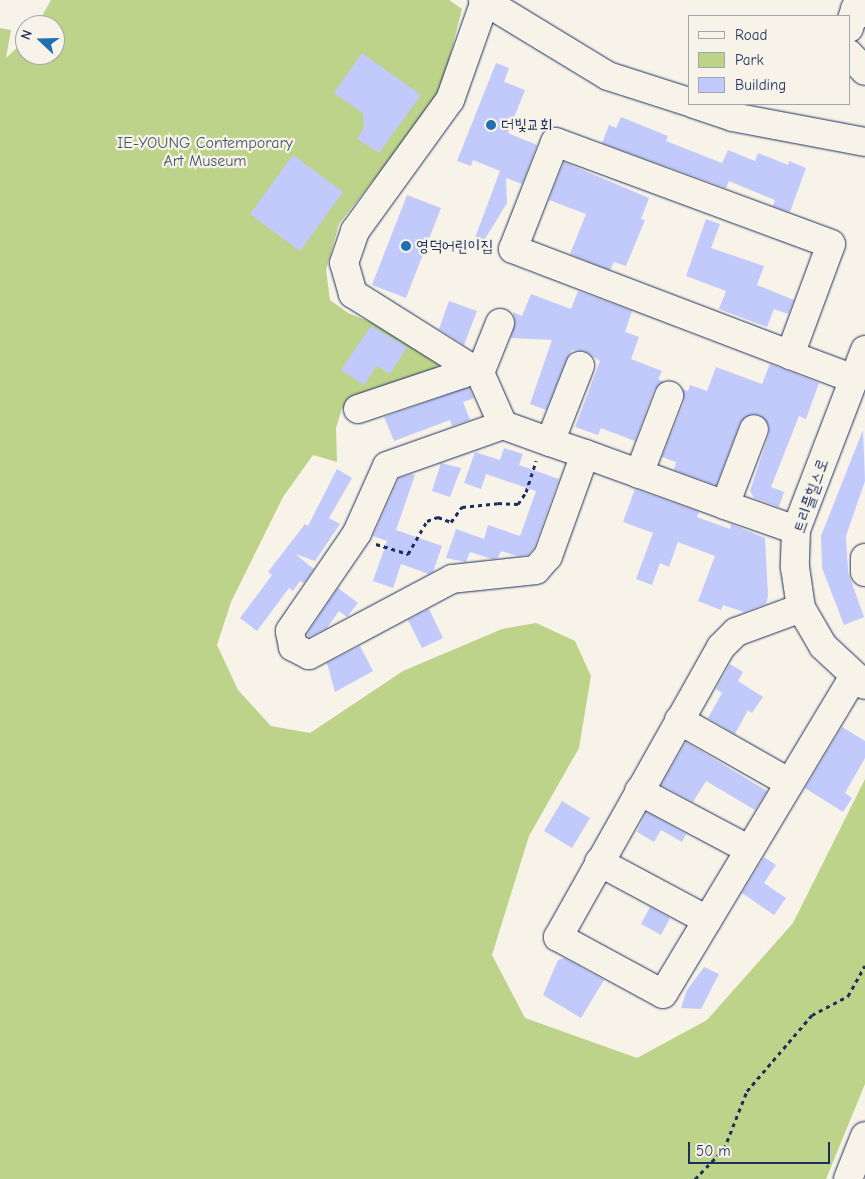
<!DOCTYPE html>
<meta charset="utf-8">
<style>
body{margin:0}
#map{position:relative;width:865px;height:1179px;overflow:hidden;background:#f7f3e8;font-family:"Comic Neue","Poor Story",sans-serif}
div>[style]{position:absolute}
.green>*{inset:0;background:#bdd389}
.building>*{inset:0;background:#c2c9fb}
.path>*{height:3px;margin-top:-1.5px;transform-origin:0;background:repeating-linear-gradient(90deg,#1b2f5e 0 4px,transparent 0 8px)}
.roads{filter:drop-shadow(0 0 1px #1b2f5e) drop-shadow(0 0 1px #1b2f5e)}
.minor>*{height:28px;margin:-14px;padding:0 14px;transform-origin:14px;border-radius:14px;background:#f7f3e8}
.dots>*{width:14px;height:14px;translate:-50% -50%;box-sizing:border-box;border:2px solid #f7f3e8;border-radius:50%}
span{translate:-50% -50%;white-space:nowrap;text-align:center;line-height:1.15;-webkit-text-stroke:4.5px #f7f3e8;paint-order:stroke}
.poi-label{font-size:16px;color:#1b2f5e}
.left{translate:0 -50%;text-align:left}
.park-label{font-size:16px;color:#445869}
.street-label{font-size:16px;color:#1b2f5e}
.legend{position:absolute;left:688px;top:15px;width:162px;height:90px;box-sizing:border-box;background:#f7f3e8;border:1px solid #9fa5b1;margin:0;padding:6px 9px;list-style:none;font-size:15px;color:#1b2f5e}
.legend li{display:flex;align-items:center;gap:10px;height:25px}
.legend b{width:25px;border:1px solid #9fa5b1}
.north{position:absolute;left:15px;top:15px;width:50px;height:50px;box-sizing:border-box;background:#f7f3e8;border:1px solid #9fa5b1;border-radius:50%;rotate:291deg;font-size:14px;font-weight:700;line-height:20px;text-align:center;color:#1b2f5e}
.north::after{content:'';display:block;margin:auto;width:18px;height:22px;background:#1f6fb2;clip-path:polygon(50% 0,100% 100%,50% 72%,0 100%)}
.scale{position:absolute;left:688px;top:1142px;width:142px;height:22px;box-sizing:border-box;border:2px solid #1b2f5e;border-top:0;padding-left:6px;font-size:15px;line-height:18px;white-space:nowrap;color:#1b2f5e;-webkit-text-stroke:4px #f7f3e8;paint-order:stroke}
</style>
<div id="map">
<div class="green">
<i style="clip-path:polygon(51px 0,449px 0,462px 9px,440px 95px,339px 224px,326px 270px,330px 300px,348px 313px,386px 328px,441px 361px,435px 369px,342px 408px,336px 428px,337px 462px,313px 455px,283px 497px,231px 602px,217px 645px,238px 690px,271px 726px,310px 733px,403px 671px,502px 629px,536px 623px,575px 641px,591px 676px,579px 748px,529px 836px,492px 955px,525px 1018px,637px 1058px,707px 1020px,793px 923px,865px 779px,865px 1084px,826px 1179px,0 1179px,0 28px,11px 30px,6px 58px,25px 40px,25px 55px,55px 55px,55px 25px,37px 25px)"></i>
</div>
<div class="building">
<i style="clip-path:polygon(362px 53px,421px 95px,379px 153px,357px 139px,364px 128px,363px 113px,334px 93px)"></i>
<i style="clip-path:polygon(496px 63px,509px 68px,504px 82px,525px 90px,508px 133px,537px 145px,522px 184px,506px 178px,507px 203px,480px 247px,473px 243px,500px 171px,473px 160px,471px 166px,457px 161px)"></i>
<i style="clip-path:polygon(621px 117px,668px 136px,666px 141px,722px 163px,728px 150px,755px 161px,758px 153px,788px 165px,789px 161px,806px 168px,790px 212px,773px 206px,775px 200px,729px 181px,726px 188px,602px 143px,609px 125px,616px 128px)"></i>
<i style="clip-path:polygon(293px 155px,343px 192px,300px 251px,250px 214px)"></i>
<i style="clip-path:polygon(564px 162px,649px 198px,641px 219px,645px 220px,626px 266px,614px 262px,610px 270px,570px 254px,586px 214px,549px 200px)"></i>
<i style="clip-path:polygon(407px 195px,441px 208px,406px 298px,372px 285px)"></i>
<i style="clip-path:polygon(706px 219px,720px 224px,711px 248px,764px 266px,757px 285px,794px 300px,788px 314px,774px 309px,767px 327px,719px 309px,726px 291px,686px 276px)"></i>
<i style="clip-path:polygon(578px 291px,632px 311px,625px 332px,639px 337px,631px 359px,662px 371px,658px 379px,664px 382px,654px 390px,635px 441px,601px 428px,598px 435px,575px 427px,600px 361px,585px 351px,572px 350px,566px 360px,546px 410px,530px 404px,552px 340px,511px 338px,515px 321px,513px 312px,522px 316px,531px 294px,571px 309px)"></i>
<i style="clip-path:polygon(449px 301px,477px 311px,464px 345px,439px 329px)"></i>
<i style="clip-path:polygon(371px 326px,407px 347px,390px 374px,377px 366px,364px 385px,341px 370px)"></i>
<i style="clip-path:polygon(770px 364px,819px 383px,806px 419px,799px 416px,771px 487px,784px 492px,779px 507px,754px 498px,750px 491px,769px 434px,769px 426px,760px 415px,751px 414px,740px 423px,716px 485px,674px 470px,676px 462px,662px 457px,684px 402px,682px 389px,688px 391px,690px 385px,707px 391px,716px 367px,762px 384px)"></i>
<i style="clip-path:polygon(469px 387px,474px 398px,463px 402px,470px 420px,452px 426px,450px 420px,394px 441px,384px 417px)"></i>
<i style="clip-path:polygon(863px 430px,865px 481px,846px 536px,848px 572px,864px 617px,844px 625px,822px 568px,821px 536px)"></i>
<i style="clip-path:polygon(504px 448px,523px 454px,519px 465px,559px 479px,534px 548px,528px 555px,517px 556px,501px 551px,498px 558px,492px 559px,470px 552px,466px 562px,446px 558px,456px 529px,484px 539px,488px 525px,520px 536px,536px 491px,486px 474px,481px 489px,464px 483px,475px 452px,500px 460px)"></i>
<i style="clip-path:polygon(441px 463px,461px 468px,450px 497px,432px 491px)"></i>
<i style="clip-path:polygon(337px 469px,352px 478px,329px 518px,340px 524px,315px 561px,295px 554px,314px 569px,304px 583px,300px 581px,293px 591px,289px 588px,257px 631px,240px 618px,272px 575px,268px 572px,305px 524px,308px 526px)"></i>
<i style="clip-path:polygon(412px 474px,415px 475px,396px 530px,442px 546px,433px 572px,429px 574px,401px 564px,393px 588px,373px 581px,387px 541px,373px 536px,399px 478px)"></i>
<i style="clip-path:polygon(635px 489px,699px 512px,697px 517px,730px 529px,731px 524px,765px 538px,768px 596px,766px 604px,744px 612px,723px 605px,721px 610px,698px 601px,715px 556px,678px 542px,669px 567px,660px 563px,652px 585px,636px 579px,653px 533px,623px 522px)"></i>
<i style="clip-path:polygon(338px 588px,358px 603px,347px 617px,339px 611px,327px 628px,309px 637px,307px 634px)"></i>
<i style="clip-path:polygon(429px 609px,443px 638px,422px 648px,408px 620px)"></i>
<i style="clip-path:polygon(360px 646px,373px 671px,335px 692px,327px 663px)"></i>
<i style="clip-path:polygon(730px 664px,743px 672px,738px 681px,763px 697px,752px 713px,748px 710px,735px 734px,708px 718px,722px 693px,716px 689px)"></i>
<i style="clip-path:polygon(842px 727px,865px 741px,865px 758px,845px 793px,852px 798px,843px 812px,805px 788px)"></i>
<i style="clip-path:polygon(686px 742px,767px 791px,755px 810px,706px 781px,693px 802px,661px 785px)"></i>
<i style="clip-path:polygon(562px 801px,590px 818px,572px 848px,544px 831px)"></i>
<i style="clip-path:polygon(646px 812px,686px 834px,682px 842px,661px 830px,654px 842px,637px 832px)"></i>
<i style="clip-path:polygon(764px 857px,776px 865px,764px 883px,786px 898px,774px 915px,742px 893px)"></i>
<i style="clip-path:polygon(650px 907px,670px 918px,661px 935px,641px 924px)"></i>
<i style="clip-path:polygon(564px 958px,604px 980px,581px 1018px,543px 995px,558px 960px)"></i>
<i style="clip-path:polygon(704px 967px,719px 974px,701px 1009px,681px 1008px,687px 990px)"></i>
</div>
<div class="path">
<i style="left:376px;top:544px;width:34px;rotate:17deg"></i>
<i style="left:408px;top:554px;width:38px;rotate:-60deg"></i>
<i style="left:427px;top:521px;width:12px;rotate:-20deg"></i>
<i style="left:438px;top:517px;width:14px;rotate:21deg"></i>
<i style="left:451px;top:522px;width:19px;rotate:-54deg"></i>
<i style="left:462px;top:507px;width:36px;rotate:-6deg"></i>
<i style="left:498px;top:503px;width:20px;rotate:3deg"></i>
<i style="left:518px;top:504px;width:14px;rotate:-56deg"></i>
<i style="left:526px;top:492px;width:33px;rotate:-72deg"></i>
<i style="left:695px;top:1179px;width:42px;rotate:-46deg"></i>
<i style="left:724px;top:1149px;width:62px;rotate:-68.4deg"></i>
<i style="left:747px;top:1091px;width:100px;rotate:-49.5deg"></i>
<i style="left:812px;top:1015px;width:41px;rotate:-27.8deg"></i>
<i style="left:848px;top:996px;width:35px;rotate:-61deg"></i>
</div>
<div class="roads">
<div class="minor">
<i style="left:483px;top:0;width:146px;rotate:31.3deg"></i>
<i style="left:608px;top:76px;width:85px;rotate:17.8deg"></i>
<i style="left:849px;top:28px;width:20px;rotate:-72deg"></i>
<i style="left:855px;top:9px;width:11px;rotate:22deg"></i>
<i style="left:849px;top:54px;width:23px;rotate:47deg"></i>
<i style="left:694px;top:104px;width:41px;rotate:18.4deg"></i>
<i style="left:733px;top:117px;width:134px;rotate:10.7deg"></i>
<i style="left:500px;top:323px;width:54px;rotate:111.8deg"></i>
<i style="left:480px;top:373px;width:57px;rotate:66.1deg"></i>
<i style="left:865px;top:350px;width:193px;rotate:111deg"></i>
<i style="left:796px;top:530px;width:37px;rotate:92deg"></i>
<i style="left:795px;top:567px;width:41px;rotate:81.7deg"></i>
<i style="left:801px;top:608px;width:44px;rotate:59.9deg"></i>
<i style="left:823px;top:646px;width:57px;rotate:42.9deg"></i>
<i style="left:790px;top:355px;width:118px;rotate:-69.7deg"></i>
<i style="left:831px;top:244px;width:294px;rotate:-159.7deg"></i>
<i style="left:555px;top:142px;width:115px;rotate:111.4deg"></i>
<i style="left:513px;top:249px;width:297px;rotate:20.9deg"></i>
<i style="left:790px;top:355px;width:68px;rotate:20.6deg"></i>
<i style="left:358px;top:409px;width:110px;rotate:-18.6deg"></i>
<i style="left:462px;top:374px;width:10px;rotate:-53deg"></i>
<i style="left:468px;top:366px;width:136px;rotate:-147.9deg"></i>
<i style="left:353px;top:294px;width:32px;rotate:-106deg"></i>
<i style="left:344px;top:263px;width:34px;rotate:-71deg"></i>
<i style="left:355px;top:231px;width:162px;rotate:-54.1deg"></i>
<i style="left:450px;top:100px;width:105px;rotate:-70.5deg"></i>
<i style="left:550px;top:442px;width:82px;rotate:-68.5deg"></i>
<i style="left:585px;top:454px;width:109px;rotate:109.9deg"></i>
<i style="left:548px;top:556px;width:18px;rotate:131deg"></i>
<i style="left:536px;top:570px;width:84px;rotate:173.9deg"></i>
<i style="left:452px;top:579px;width:162px;rotate:152deg"></i>
<i style="left:309px;top:655px;width:18px;rotate:-153deg"></i>
<i style="left:293px;top:647px;width:16px;rotate:-101deg"></i>
<i style="left:290px;top:631px;width:119px;rotate:-55.6deg"></i>
<i style="left:357px;top:533px;width:73px;rotate:-65.9deg"></i>
<i style="left:387px;top:466px;width:123px;rotate:-19.5deg"></i>
<i style="left:503px;top:425px;width:50px;rotate:19.9deg"></i>
<i style="left:550px;top:442px;width:37px;rotate:19deg"></i>
<i style="left:585px;top:454px;width:149px;rotate:20deg"></i>
<i style="left:725px;top:505px;width:75px;rotate:19.4deg"></i>
<i style="left:639px;top:474px;width:84px;rotate:-69deg"></i>
<i style="left:725px;top:505px;width:81px;rotate:-69.1deg"></i>
<i style="left:865px;top:558px;width:14px;rotate:90deg"></i>
<i style="left:801px;top:608px;width:69px;rotate:159.7deg"></i>
<i style="left:736px;top:632px;width:21px;rotate:135deg"></i>
<i style="left:721px;top:647px;width:333px;rotate:119.3deg"></i>
<i style="left:558px;top:937px;width:119px;rotate:28.5deg"></i>
<i style="left:663px;top:994px;width:369px;rotate:-59deg"></i>
<i style="left:679px;top:720px;width:125px;rotate:29.6deg"></i>
<i style="left:639px;top:791px;width:123px;rotate:28deg"></i>
<i style="left:599px;top:862px;width:123px;rotate:28.2deg"></i>
<i style="left:848px;top:1179px;width:46px;rotate:-68.4deg"></i>
</div>
</div>
<div class="dots">
<i style="left:491px;top:125px;background:#1f6fb2"></i>
<i style="left:406px;top:246px;background:#1f6fb2"></i>
</div>
<div class="poi-label">
<span class="left" style="left:501px;top:125px">더빛교회</span>
<span class="left" style="left:416px;top:246px">영덕어린이집</span>
</div>
<div class="park-label">
<span style="left:205px;top:152px">IE-YOUNG Contemporary<br>Art Museum</span>
</div>
<div class="street-label">
<span style="left:811px;top:496px;rotate:-71deg">트리플힐스로</span>
</div>
<ul class="legend">
<li><b style="height:6px;background:#f7f3e8"></b>Road</li>
<li><b style="height:14px;background:#bdd389"></b>Park</li>
<li><b style="height:14px;background:#c2c9fb"></b>Building</li>
</ul>
<div class="north">N</div>
<div class="scale">50 m</div>
</div>
